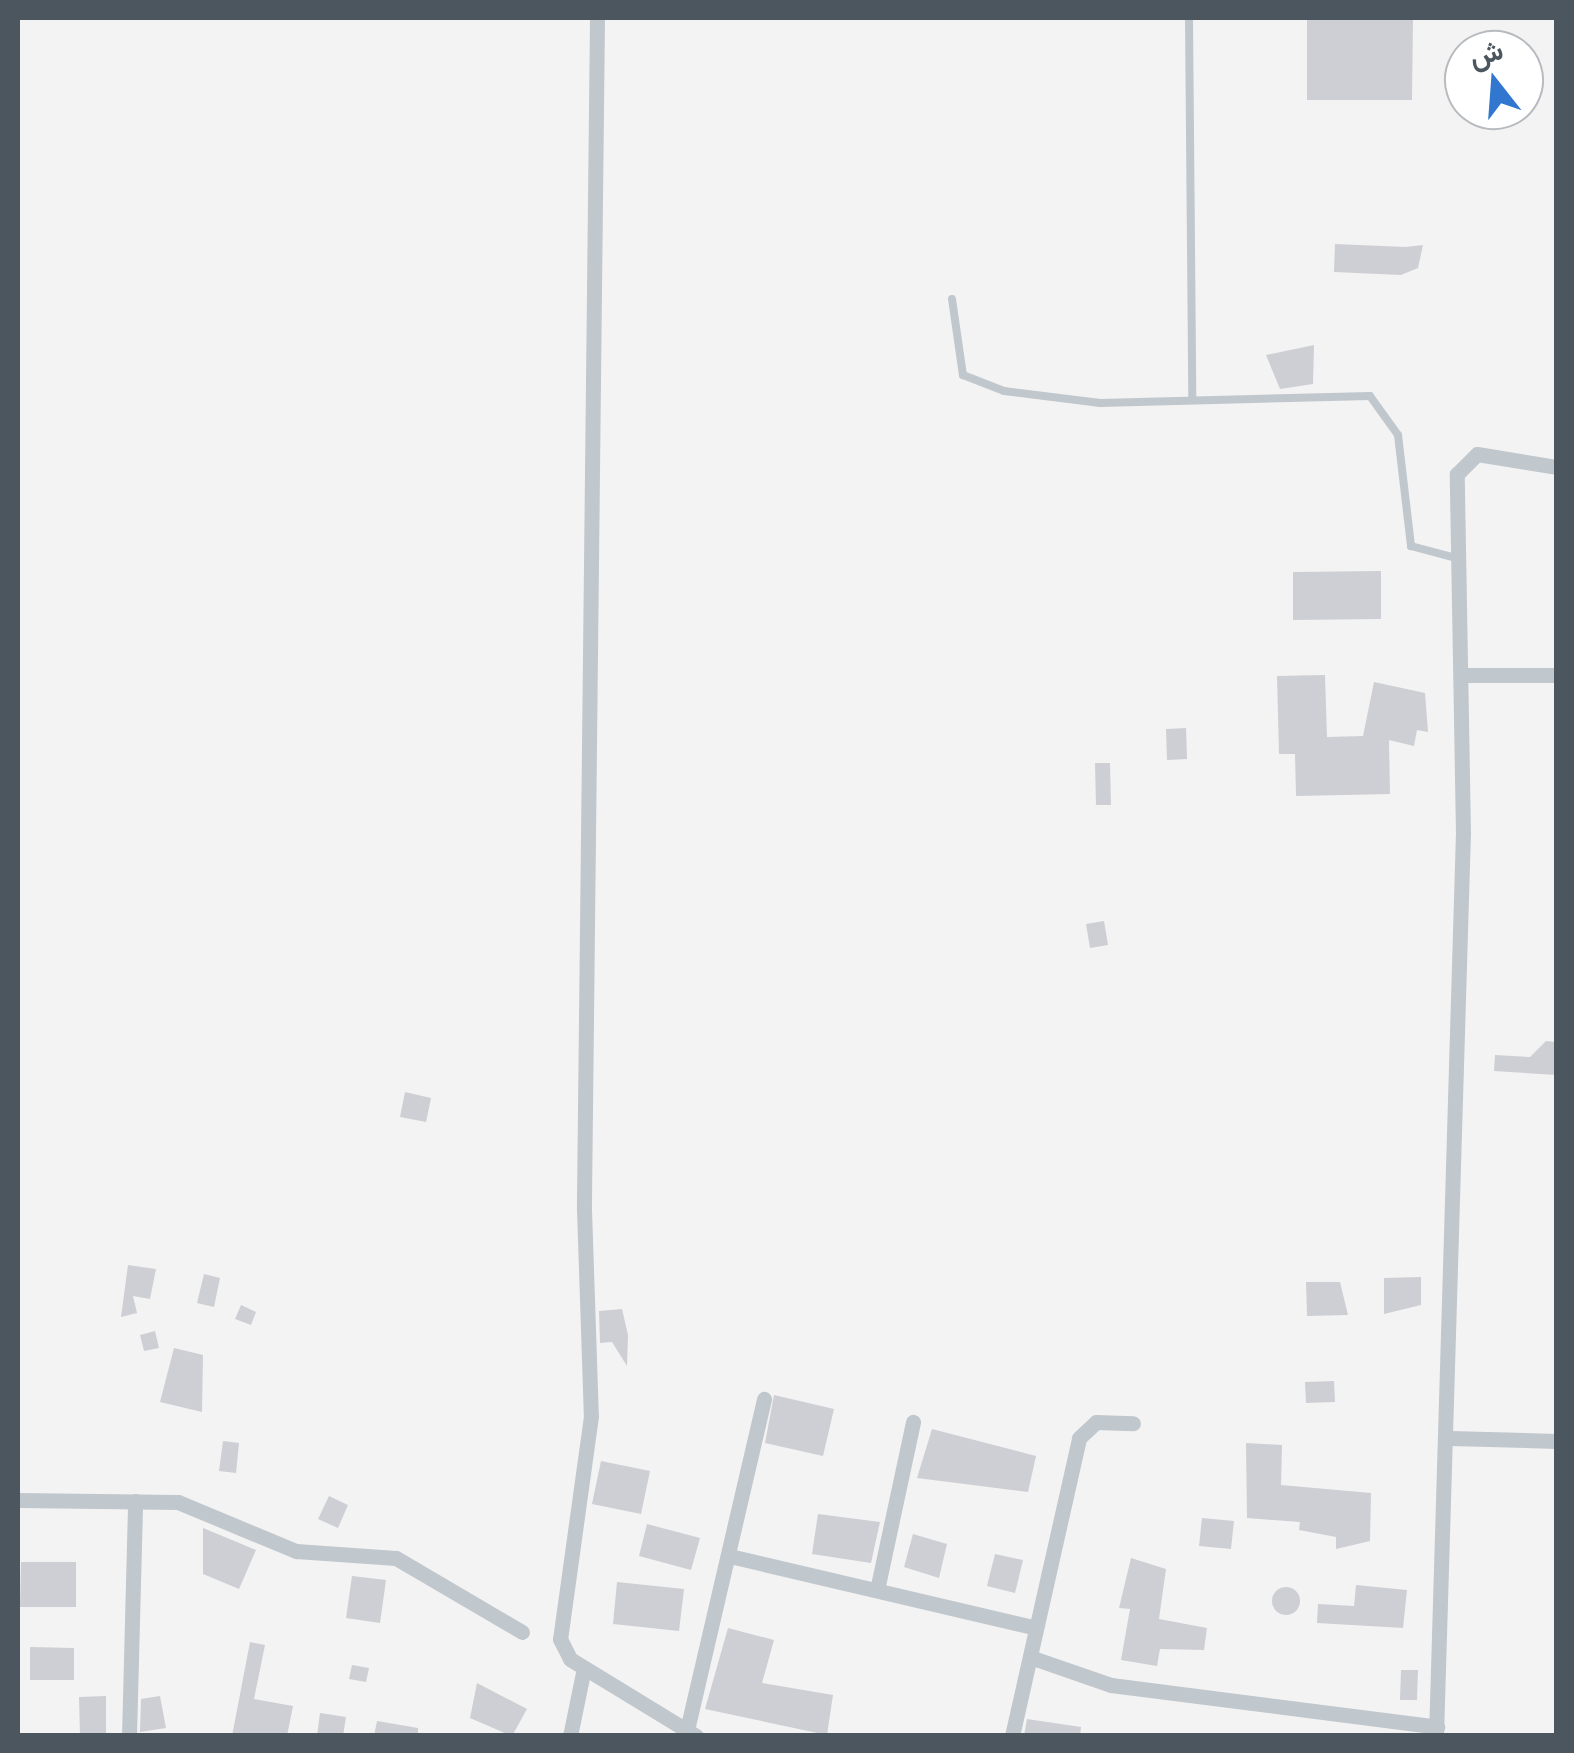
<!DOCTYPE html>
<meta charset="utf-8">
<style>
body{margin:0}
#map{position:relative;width:1574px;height:1753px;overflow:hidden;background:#f4f3f3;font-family:"Archivo Narrow",Vazirmatn,sans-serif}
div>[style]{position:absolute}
.building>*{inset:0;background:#cdcfd4}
.round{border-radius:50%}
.service>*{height:8px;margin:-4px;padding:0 4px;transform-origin:4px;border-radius:4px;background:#c0c7cd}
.minor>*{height:15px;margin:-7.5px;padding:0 7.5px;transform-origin:7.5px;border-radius:7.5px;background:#c0c7cd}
span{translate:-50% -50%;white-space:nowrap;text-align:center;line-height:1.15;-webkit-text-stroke:8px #fff;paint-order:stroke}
.frame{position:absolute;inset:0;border:20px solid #4c565e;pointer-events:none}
.north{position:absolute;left:1444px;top:30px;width:100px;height:100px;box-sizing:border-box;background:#fff;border:2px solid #b7bbbf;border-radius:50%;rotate:343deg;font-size:28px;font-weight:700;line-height:40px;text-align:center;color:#4c565e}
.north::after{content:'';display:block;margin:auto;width:35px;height:45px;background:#3177d0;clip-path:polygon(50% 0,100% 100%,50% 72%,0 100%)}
</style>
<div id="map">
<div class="building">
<i style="clip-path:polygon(1307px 18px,1413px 18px,1412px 100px,1307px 100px)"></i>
<i style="clip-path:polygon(1335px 244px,1406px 247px,1423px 245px,1418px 268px,1401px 275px,1334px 272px)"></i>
<i style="clip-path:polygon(1314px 345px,1313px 384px,1280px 389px,1266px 355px)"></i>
<i style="clip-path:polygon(1381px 571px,1381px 619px,1293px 620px,1293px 572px)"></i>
<i style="clip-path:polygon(1325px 675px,1327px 737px,1363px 736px,1374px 682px,1425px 693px,1428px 732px,1417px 730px,1414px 746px,1389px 740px,1390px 794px,1296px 796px,1295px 754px,1279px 754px,1277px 676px)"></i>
<i style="clip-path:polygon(1186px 728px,1187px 759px,1167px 760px,1166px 729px)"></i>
<i style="clip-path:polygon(1095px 763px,1110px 763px,1111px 805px,1096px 805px)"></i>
<i style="clip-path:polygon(1104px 921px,1108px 945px,1090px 948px,1086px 924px)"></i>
<i style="clip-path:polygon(1546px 1041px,1556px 1042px,1556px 1075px,1494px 1071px,1495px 1055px,1530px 1057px)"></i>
<i style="clip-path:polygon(405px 1092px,431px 1098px,426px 1122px,400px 1117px)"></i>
<i style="clip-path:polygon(128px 1265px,156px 1269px,150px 1299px,133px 1296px,137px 1313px,121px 1317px)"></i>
<i style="clip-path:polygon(204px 1274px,220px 1278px,214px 1307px,197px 1303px)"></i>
<i style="clip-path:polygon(1421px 1277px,1421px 1305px,1384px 1314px,1384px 1278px)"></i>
<i style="clip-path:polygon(1306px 1282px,1340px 1282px,1348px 1315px,1307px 1316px)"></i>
<i style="clip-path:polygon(241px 1305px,256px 1312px,251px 1325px,235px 1319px)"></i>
<i style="clip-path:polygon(622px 1309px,628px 1335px,627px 1366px,612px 1342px,600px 1343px,599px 1311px)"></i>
<i style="clip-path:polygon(155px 1331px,159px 1348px,144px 1351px,140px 1335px)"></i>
<i style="clip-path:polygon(174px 1348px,203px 1355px,202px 1412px,160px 1402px)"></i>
<i style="clip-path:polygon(1334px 1381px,1335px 1402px,1306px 1403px,1305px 1382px)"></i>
<i style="clip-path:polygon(774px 1395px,834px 1409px,823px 1456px,765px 1443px)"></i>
<i style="clip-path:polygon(932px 1429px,1036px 1456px,1028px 1492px,917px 1478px)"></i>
<i style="clip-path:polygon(223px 1441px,239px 1443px,236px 1473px,219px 1471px)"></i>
<i style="clip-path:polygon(1246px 1443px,1282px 1445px,1281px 1485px,1371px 1493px,1370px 1541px,1336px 1549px,1336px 1537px,1299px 1530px,1300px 1522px,1247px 1518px)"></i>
<i style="clip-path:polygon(601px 1461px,650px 1471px,641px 1514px,592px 1504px)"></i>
<i style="clip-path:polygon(329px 1496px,348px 1505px,338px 1528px,318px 1519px)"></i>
<i style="clip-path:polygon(818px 1514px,880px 1522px,871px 1563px,812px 1554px)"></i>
<i style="clip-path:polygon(1202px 1518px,1234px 1521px,1231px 1549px,1199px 1546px)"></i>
<i style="clip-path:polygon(647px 1524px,700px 1538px,691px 1570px,639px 1556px)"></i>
<i style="clip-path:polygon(203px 1528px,256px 1550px,239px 1589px,203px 1574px)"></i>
<i style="clip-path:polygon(913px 1534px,947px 1544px,939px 1578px,904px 1567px)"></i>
<i style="clip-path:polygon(995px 1554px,1023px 1560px,1015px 1593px,987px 1586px)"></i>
<i style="clip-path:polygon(1131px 1558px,1166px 1569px,1159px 1619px,1207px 1628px,1204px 1650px,1160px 1649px,1157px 1666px,1121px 1660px,1130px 1609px,1119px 1608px)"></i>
<i style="clip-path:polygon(21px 1562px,76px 1562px,76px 1607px,20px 1607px)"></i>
<i style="clip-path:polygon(352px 1576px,386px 1580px,380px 1623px,346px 1618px)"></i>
<i style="clip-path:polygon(617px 1582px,684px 1589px,679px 1631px,613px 1624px)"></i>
<i style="clip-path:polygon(1356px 1585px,1407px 1590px,1403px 1628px,1317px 1623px,1318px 1604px,1354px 1606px)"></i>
<i class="round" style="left:1272px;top:1587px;width:28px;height:28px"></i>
<i style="clip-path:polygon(728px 1628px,774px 1640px,762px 1683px,833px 1695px,827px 1735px,705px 1709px)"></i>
<i style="clip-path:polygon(250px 1642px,265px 1645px,254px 1699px,293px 1706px,287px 1736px,232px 1736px)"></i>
<i style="clip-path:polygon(30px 1647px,74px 1648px,74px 1680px,30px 1680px)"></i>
<i style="clip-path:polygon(352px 1665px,369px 1668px,366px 1682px,349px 1679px)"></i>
<i style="clip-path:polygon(1401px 1670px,1418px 1670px,1417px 1700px,1400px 1700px)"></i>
<i style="clip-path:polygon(477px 1683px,527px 1709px,512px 1736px,470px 1718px)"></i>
<i style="clip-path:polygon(106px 1696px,106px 1736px,80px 1736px,79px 1697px)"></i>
<i style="clip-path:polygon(160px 1696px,166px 1728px,140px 1732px,141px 1699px)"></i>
<i style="clip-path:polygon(320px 1713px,346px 1717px,343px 1736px,317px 1736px)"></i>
<i style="clip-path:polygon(1027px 1719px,1081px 1727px,1080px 1736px,1024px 1736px)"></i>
<i style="clip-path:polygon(377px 1721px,418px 1728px,418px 1736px,374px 1736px)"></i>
</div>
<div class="service">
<i style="left:1189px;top:18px;width:380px;rotate:89.5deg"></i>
<i style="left:952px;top:299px;width:77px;rotate:81.8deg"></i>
<i style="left:963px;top:375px;width:44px;rotate:21.3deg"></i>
<i style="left:1004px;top:391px;width:97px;rotate:7.1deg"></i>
<i style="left:1100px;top:403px;width:270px;rotate:-1.5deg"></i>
<i style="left:1370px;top:396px;width:48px;rotate:54.3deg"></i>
<i style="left:1398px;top:435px;width:112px;rotate:83.3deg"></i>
<i style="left:1411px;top:546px;width:51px;rotate:14.9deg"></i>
</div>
<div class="minor">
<i style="left:597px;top:18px;width:1191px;rotate:90.63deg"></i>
<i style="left:584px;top:1209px;width:207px;rotate:88.1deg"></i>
<i style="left:591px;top:1416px;width:225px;rotate:97.9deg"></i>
<i style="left:560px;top:1639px;width:22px;rotate:63deg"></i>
<i style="left:570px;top:1659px;width:148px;rotate:31.4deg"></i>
<i style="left:1461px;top:675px;width:95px"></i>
<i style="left:1450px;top:1438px;width:106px;rotate:1.6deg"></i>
<i style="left:18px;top:1500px;width:160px;rotate:0.7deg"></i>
<i style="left:178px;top:1502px;width:128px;rotate:22.6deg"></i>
<i style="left:296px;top:1551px;width:100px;rotate:4deg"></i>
<i style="left:396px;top:1558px;width:146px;rotate:30.4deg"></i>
<i style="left:734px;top:1557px;width:310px;rotate:13.2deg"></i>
<i style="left:877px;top:1590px;width:172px;rotate:-77.9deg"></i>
<i style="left:1030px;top:1657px;width:86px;rotate:19.1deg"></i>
<i style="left:1111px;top:1685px;width:329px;rotate:7.3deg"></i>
<i style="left:687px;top:1730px;width:340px;rotate:-76.9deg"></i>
<i style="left:129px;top:1736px;width:235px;rotate:-88.5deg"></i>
<i style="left:570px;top:1736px;width:69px;rotate:-78.4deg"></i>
<i style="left:1012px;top:1736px;width:305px;rotate:-77.3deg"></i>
<i style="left:1079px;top:1438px;width:23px;rotate:-43deg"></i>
<i style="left:1096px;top:1422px;width:37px;rotate:2deg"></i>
<i style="left:1436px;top:1736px;width:902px;rotate:-88.29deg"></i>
<i style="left:1463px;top:834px;width:360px;rotate:-91deg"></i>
<i style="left:1457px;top:474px;width:28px;rotate:-45deg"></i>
<i style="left:1477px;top:454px;width:80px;rotate:9.3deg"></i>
</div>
<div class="frame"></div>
<div class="north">ش</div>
</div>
